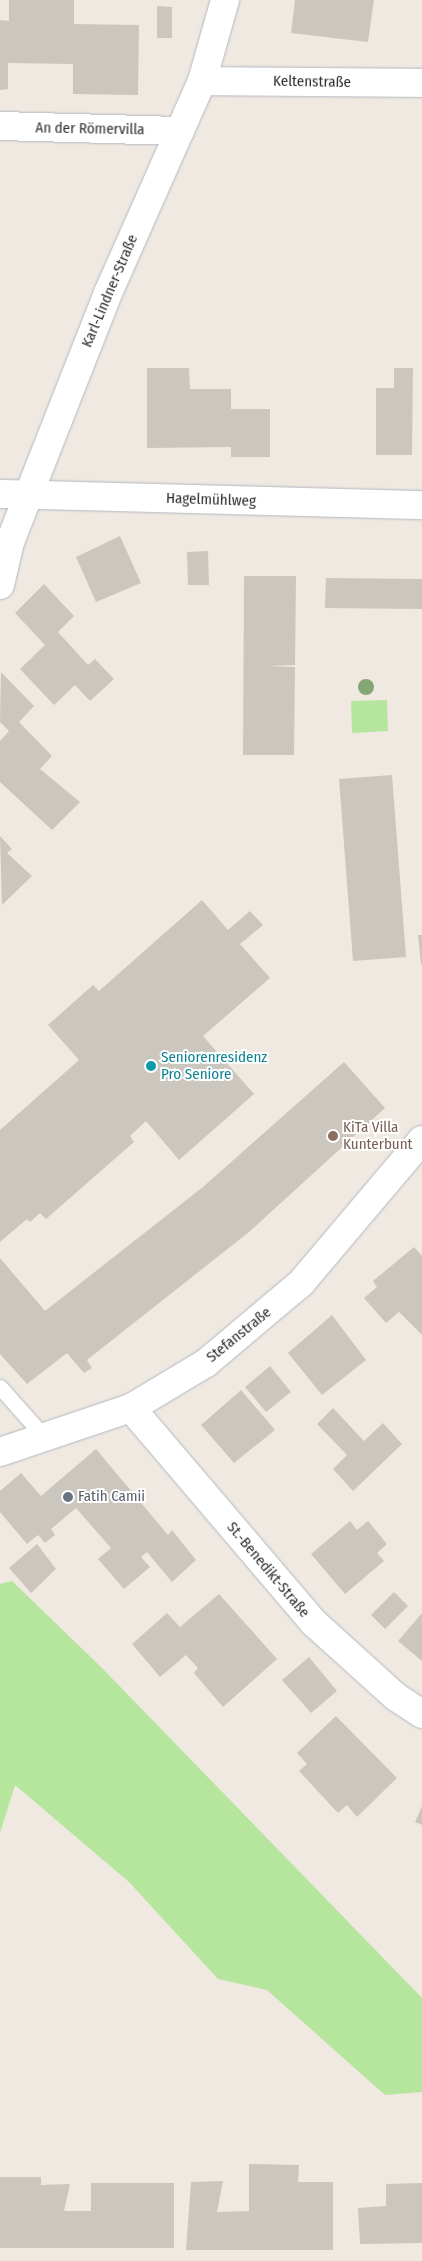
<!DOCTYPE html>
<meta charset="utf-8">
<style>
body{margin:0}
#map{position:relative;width:422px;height:2261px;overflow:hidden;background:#efe9e1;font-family:"Fira Sans Condensed",sans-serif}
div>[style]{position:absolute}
.green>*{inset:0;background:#b6e59e}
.building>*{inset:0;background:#cbc7bf}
.roads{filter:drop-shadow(0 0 1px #b4b7c1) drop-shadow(0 0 1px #b4b7c1)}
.lane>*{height:15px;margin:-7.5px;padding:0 7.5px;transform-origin:7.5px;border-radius:7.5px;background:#fff}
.street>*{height:28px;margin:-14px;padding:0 14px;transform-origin:14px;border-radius:14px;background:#fff}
.trees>*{width:16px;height:16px;margin:-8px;border-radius:50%;background:#84a574}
.dots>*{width:14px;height:14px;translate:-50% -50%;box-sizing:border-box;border:2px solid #fff;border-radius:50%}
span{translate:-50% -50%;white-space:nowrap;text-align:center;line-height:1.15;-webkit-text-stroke:4px #fff;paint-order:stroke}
.street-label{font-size:15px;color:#2e2e2e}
.culture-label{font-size:15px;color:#0d838f}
.left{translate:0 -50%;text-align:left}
.education-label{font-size:15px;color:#785e54}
.worship-label{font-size:15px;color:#5b616d}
</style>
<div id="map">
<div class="green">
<i style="clip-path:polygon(387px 700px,388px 731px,352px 733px,351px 701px)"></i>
<i style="clip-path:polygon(12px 1581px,102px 1668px,422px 1998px,422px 2092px,385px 2095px,267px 1990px,218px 1979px,129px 1882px,15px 1785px,0 1833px,0 1584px)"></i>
</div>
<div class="building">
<i style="clip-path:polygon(9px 0,74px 0,74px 24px,139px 25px,138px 95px,73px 94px,73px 64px,8px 63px,8px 89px,0 90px,0 20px,9px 21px)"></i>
<i style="clip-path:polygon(295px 0,374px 0,368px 42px,291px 33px)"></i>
<i style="clip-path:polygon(157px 6px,172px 7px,172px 38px,157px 38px)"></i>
<i style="clip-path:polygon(147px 368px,189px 368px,190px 389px,231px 389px,231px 409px,270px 409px,270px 457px,231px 457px,231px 447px,147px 448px)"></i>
<i style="clip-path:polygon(394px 368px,413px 368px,412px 455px,376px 455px,376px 388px,394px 388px)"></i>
<i style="clip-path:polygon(120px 536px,141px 583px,96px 602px,76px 557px)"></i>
<i style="clip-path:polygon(208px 551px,209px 585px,188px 585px,187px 552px)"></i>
<i style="clip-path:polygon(244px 576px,296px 576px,295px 665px,267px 666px,295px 667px,294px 755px,243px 755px)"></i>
<i style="clip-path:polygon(326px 578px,422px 579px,422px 609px,325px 608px)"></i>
<i style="clip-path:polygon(44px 584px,74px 616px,58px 632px,88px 665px,95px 659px,114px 679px,90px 701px,75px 685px,54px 705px,20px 669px,45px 645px,15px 613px)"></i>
<i style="clip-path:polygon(1px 672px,34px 706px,19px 722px,52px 756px,40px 769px,80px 802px,52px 830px,0 782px,0 741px,9px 731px,0 722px)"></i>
<i style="clip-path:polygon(392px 775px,406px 957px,353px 961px,339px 779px)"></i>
<i style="clip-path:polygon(0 836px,12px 849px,7px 853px,32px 876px,2px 905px)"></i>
<i style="clip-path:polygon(202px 900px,228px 930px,250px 911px,263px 925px,240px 944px,270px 978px,203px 1036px,254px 1094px,179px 1160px,146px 1121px,130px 1136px,134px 1142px,46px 1219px,40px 1213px,30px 1222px,27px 1219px,0 1242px,0 1130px,79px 1060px,48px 1025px,93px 985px,99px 991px)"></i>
<i style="clip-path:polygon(418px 935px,422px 935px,422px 964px,421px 964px)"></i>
<i style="clip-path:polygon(344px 1062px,385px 1108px,249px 1232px,87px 1360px,92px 1368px,84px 1373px,67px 1353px,27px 1384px,0 1354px,0 1258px,45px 1311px,203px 1187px)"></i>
<i style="clip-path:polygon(414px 1247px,422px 1256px,422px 1335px,399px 1312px,386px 1323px,364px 1298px,377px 1287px,373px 1281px)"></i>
<i style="clip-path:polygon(332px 1315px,366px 1360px,322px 1395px,288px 1353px)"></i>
<i style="clip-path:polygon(270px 1366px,291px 1392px,266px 1412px,245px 1387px)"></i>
<i style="clip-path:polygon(241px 1390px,275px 1430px,234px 1463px,201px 1425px)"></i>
<i style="clip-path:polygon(333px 1408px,364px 1441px,383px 1423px,402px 1444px,353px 1491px,333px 1469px,347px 1455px,317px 1424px)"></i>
<i style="clip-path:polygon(96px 1449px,168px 1535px,172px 1530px,196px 1560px,172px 1582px,147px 1552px,141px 1557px,150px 1567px,124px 1589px,98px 1559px,111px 1548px,76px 1508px,51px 1529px,55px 1535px,45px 1543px,38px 1535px,27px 1544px,0 1512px,0 1491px,21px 1473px,41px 1496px)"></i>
<i style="clip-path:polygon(350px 1521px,357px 1530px,368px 1521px,387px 1544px,377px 1553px,384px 1561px,345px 1594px,311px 1554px)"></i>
<i style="clip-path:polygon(37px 1544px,56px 1569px,31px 1593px,9px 1568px)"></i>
<i style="clip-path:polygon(394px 1592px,408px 1606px,385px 1629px,371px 1615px)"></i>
<i style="clip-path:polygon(219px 1594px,277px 1659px,223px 1707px,194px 1673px,198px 1668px,186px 1655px,160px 1677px,132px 1644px,167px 1613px,180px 1627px)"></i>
<i style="clip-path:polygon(422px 1613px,422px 1661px,398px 1641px)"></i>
<i style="clip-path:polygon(309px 1657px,337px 1691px,311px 1713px,282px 1680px)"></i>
<i style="clip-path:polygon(336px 1716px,397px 1778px,357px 1817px,347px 1805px,338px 1813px,299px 1771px,307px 1764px,297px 1753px)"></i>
<i style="clip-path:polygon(422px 1806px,422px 1825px,415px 1822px)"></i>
<i style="clip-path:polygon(249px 2164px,299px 2165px,298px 2182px,333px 2182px,333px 2250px,186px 2250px,191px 2182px,223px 2181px,217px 2212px,249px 2211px)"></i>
<i style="clip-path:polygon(0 2177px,41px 2177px,41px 2185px,70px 2184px,64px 2211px,91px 2211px,91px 2183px,174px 2183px,174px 2248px,0 2248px)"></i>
<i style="clip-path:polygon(422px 2183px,422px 2243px,360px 2244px,358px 2208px,386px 2206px,386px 2184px)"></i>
</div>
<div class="roads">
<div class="lane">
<i style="left:0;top:1387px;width:69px;rotate:48.5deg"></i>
</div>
<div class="street">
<i style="left:202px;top:81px;width:220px;rotate:0.5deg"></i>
<i style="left:0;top:126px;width:180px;rotate:1.6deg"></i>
<i style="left:0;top:494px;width:422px;rotate:1.5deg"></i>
<i style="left:0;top:585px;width:44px;rotate:-76.9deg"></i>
<i style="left:10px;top:542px;width:268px;rotate:-68.5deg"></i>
<i style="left:108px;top:293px;width:232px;rotate:-66.1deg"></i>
<i style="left:202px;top:81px;width:84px;rotate:-74.1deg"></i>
<i style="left:131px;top:1408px;width:281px;rotate:49.6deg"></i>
<i style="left:313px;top:1622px;width:112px;rotate:42.1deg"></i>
<i style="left:396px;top:1697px;width:31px;rotate:33deg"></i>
<i style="left:0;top:1452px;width:138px;rotate:-18.6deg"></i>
<i style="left:131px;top:1408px;width:87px;rotate:-31deg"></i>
<i style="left:206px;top:1363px;width:124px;rotate:-40.1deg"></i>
<i style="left:301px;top:1283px;width:187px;rotate:-49.8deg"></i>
</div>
</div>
<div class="trees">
<i style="left:366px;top:687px"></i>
</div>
<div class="dots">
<i style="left:151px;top:1066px;background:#0f9aa8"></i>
<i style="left:333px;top:1136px;background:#8d6e63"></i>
<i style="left:68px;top:1497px;background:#6b7280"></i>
</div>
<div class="street-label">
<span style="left:312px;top:82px;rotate:1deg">Keltenstraße</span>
<span style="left:90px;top:129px;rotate:1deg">An der Römervilla</span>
<span style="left:110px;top:291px;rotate:-67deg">Karl-Lindner-Straße</span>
<span style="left:211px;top:500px;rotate:2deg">Hagelmühlweg</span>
<span style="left:239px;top:1335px;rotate:-39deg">Stefanstraße</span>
<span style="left:268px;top:1570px;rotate:50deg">St.-Benedikt-Straße</span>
</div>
<div class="culture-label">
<span class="left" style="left:161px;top:1066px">Seniorenresidenz<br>Pro Seniore</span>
</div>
<div class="education-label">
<span class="left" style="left:343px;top:1136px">KiTa Villa<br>Kunterbunt</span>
</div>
<div class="worship-label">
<span class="left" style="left:78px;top:1497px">Fatih Camii</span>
</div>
</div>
